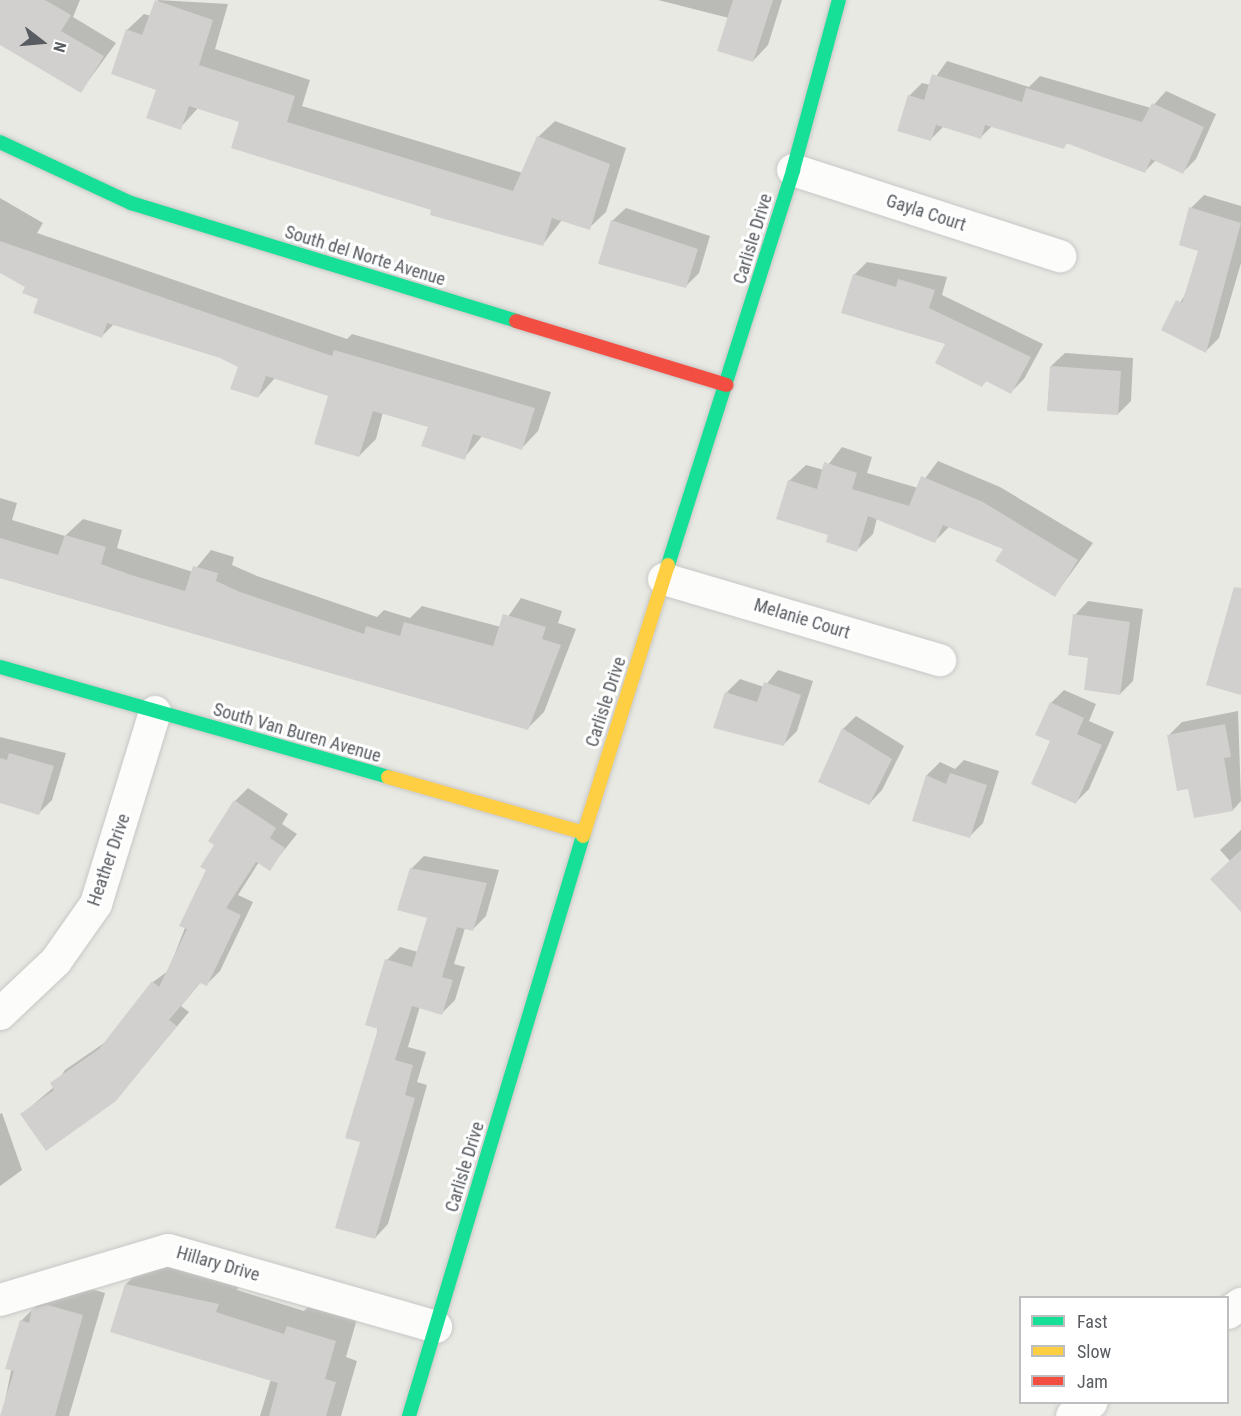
<!DOCTYPE html>
<style>
body{margin:0}
#map{position:relative;width:1241px;height:1416px;overflow:hidden;background:#e9e9e4;font-family:"Roboto Condensed",sans-serif}
div>[style]{position:absolute}
.shadow>*{inset:0;background:#0003}
.building>*{inset:0;background:#d1d0ce}
.roads{filter:drop-shadow(0 0 2px #c7c7c6) drop-shadow(0 0 2px #c7c7c6)}
.street>*{height:32px;margin:-16px;padding:0 16px;transform-origin:16px;border-radius:16px;background:#fcfcfb}
.fast>*{height:14px;margin:-7px;padding:0 7px;transform-origin:7px;border-radius:7px;background:#16e098}
.slow>*{height:14px;margin:-7px;padding:0 7px;transform-origin:7px;border-radius:7px;background:#ffcf43}
.jam>*{height:14px;margin:-7px;padding:0 7px;transform-origin:7px;border-radius:7px;background:#f24e42}
span{translate:-50% -50%;white-space:nowrap;text-align:center;line-height:1.15;-webkit-text-stroke:6px #fff;paint-order:stroke}
.street-label{font-size:18px;color:#595d62}
.legend{position:absolute;left:1019px;top:1296px;width:210px;height:108px;box-sizing:border-box;background:#fff;border:2px solid #bdbec0;margin:0;padding:8px 10px;list-style:none;font-size:18px;color:#595d62}
.legend li{display:flex;align-items:center;gap:12px;height:30px}
.legend b{width:30px;border:2px solid #bdbec0}
.north{position:absolute;left:12px;top:12px;width:60px;height:60px;-webkit-text-stroke:4px #fff;paint-order:stroke;rotate:106deg;font-size:16px;font-weight:700;line-height:24px;text-align:center;color:#595d62}
.north::after{content:'';display:block;margin:auto;width:21px;height:27px;background:#595d62;clip-path:polygon(50% 0,100% 100%,50% 72%,0 100%)}
</style>
<div id="map">
<div class="shadow">
<i style="clip-path:polygon(0 0,80px 0,73px 17px,116px 43px,81px 91px,0 41px)"></i>
<i style="clip-path:polygon(158px 0,228px 4px,215px 49px,310px 80px,302px 106px,523px 173px,538px 137px,555px 121px,626px 148px,606px 212px,589px 228px,562px 220px,543px 244px,433px 209px,241px 121px,198px 108px,180px 128px,127px 30px,144px 14px,151px 16px)"></i>
<i style="clip-path:polygon(658px 0,782px 0,768px 45px,753px 61px,729px 18px)"></i>
<i style="clip-path:polygon(947px 61px,1029px 87px,1040px 76px,1151px 108px,1166px 91px,1216px 114px,1196px 159px,1183px 172px,1156px 160px,1145px 171px,1068px 142px,1064px 147px,992px 126px,981px 137px,944px 126px,930px 140px,909px 96px,922px 83px,930px 85px)"></i>
<i style="clip-path:polygon(1204px 195px,1241px 206px,1241px 263px,1219px 338px,1206px 351px,1163px 330px,1188px 290px,1200px 250px,1191px 208px)"></i>
<i style="clip-path:polygon(0 198px,43px 223px,37px 233px,347px 339px,352px 334px,551px 392px,538px 431px,522px 448px,483px 435px,464px 458px,430px 426px,383px 412px,376px 439px,359px 456px,330px 395px,275px 378px,258px 397px,239px 366px,221px 357px,114px 324px,102px 336px,0 271px)"></i>
<i style="clip-path:polygon(626px 208px,710px 236px,699px 273px,686px 286px,612px 221px)"></i>
<i style="clip-path:polygon(867px 262px,947px 277px,942px 295px,1043px 344px,1024px 379px,1011px 392px,988px 380px,982px 385px,947px 343px,854px 275px)"></i>
<i style="clip-path:polygon(1065px 353px,1133px 358px,1131px 401px,1118px 414px,1051px 366px)"></i>
<i style="clip-path:polygon(842px 447px,872px 457px,867px 473px,918px 488px,938px 461px,1000px 487px,1093px 543px,1055px 595px,1005px 548px,950px 526px,934px 542px,877px 518px,873px 534px,857px 550px,830px 534px,789px 481px,806px 465px,824px 470px)"></i>
<i style="clip-path:polygon(0 498px,17px 503px,12px 520px,65px 536px,83px 519px,122px 530px,117px 548px,193px 572px,211px 550px,234px 557px,232px 565px,257px 576px,377px 617px,384px 610px,410px 618px,422px 606px,501px 627px,521px 598px,562px 611px,558px 623px,576px 629px,544px 712px,527px 729px,0 578px)"></i>
<i style="clip-path:polygon(1088px 601px,1143px 609px,1133px 681px,1120px 694px,1090px 656px,1075px 615px)"></i>
<i style="clip-path:polygon(778px 670px,813px 681px,797px 731px,783px 745px,715px 727px,727px 692px,740px 679px,764px 687px)"></i>
<i style="clip-path:polygon(1064px 690px,1096px 704px,1089px 721px,1114px 732px,1089px 789px,1076px 802px,1052px 740px,1051px 703px)"></i>
<i style="clip-path:polygon(1238px 711px,1241px 801px,1233px 810px,1169px 735px,1182px 722px)"></i>
<i style="clip-path:polygon(856px 716px,904px 746px,882px 790px,869px 804px,843px 729px)"></i>
<i style="clip-path:polygon(0 737px,66px 753px,52px 800px,39px 813px,0 801px)"></i>
<i style="clip-path:polygon(964px 760px,999px 771px,983px 823px,970px 836px,914px 820px,927px 775px,940px 762px,955px 769px)"></i>
<i style="clip-path:polygon(248px 788px,288px 814px,282px 824px,297px 834px,269px 869px,259px 862px,238px 895px,253px 902px,220px 971px,207px 984px,201px 982px,181px 1006px,189px 1012px,115px 1100px,22px 1114px,54px 1087px,65px 1070px,107px 1041px,153px 982px,168px 971px,235px 801px)"></i>
<i style="clip-path:polygon(1241px 830px,1241px 910px,1230px 861px,1220px 850px)"></i>
<i style="clip-path:polygon(424px 856px,499px 870px,486px 916px,472px 930px,465px 928px,454px 964px,465px 967px,455px 1000px,442px 1013px,420px 1006px,408px 1047px,426px 1052px,417px 1082px,427px 1085px,388px 1224px,375px 1238px,362px 1141px,387px 960px,400px 947px,418px 952px,429px 917px,411px 869px)"></i>
<i style="clip-path:polygon(2px 1113px,22px 1170px,0 1186px,0 1114px)"></i>
<i style="clip-path:polygon(148px 1262px,240px 1282px,237px 1290px,304px 1311px,310px 1305px,357px 1319px,346px 1357px,357px 1361px,341px 1416px,260px 1416px,271px 1379px,126px 1284px)"></i>
<i style="clip-path:polygon(71px 1283px,105px 1293px,69px 1416px,2px 1416px,21px 1321px,43px 1299px)"></i>
</div>
<div class="building">
<i style="clip-path:polygon(0 0,45px 0,71px 15px,61px 31px,104px 56px,81px 93px,0 45px)"></i>
<i style="clip-path:polygon(155px 0,213px 20px,199px 65px,295px 96px,287px 122px,513px 191px,537px 136px,610px 164px,590px 230px,552px 218px,543px 246px,430px 215px,431px 210px,231px 148px,239px 122px,189px 106px,181px 130px,146px 118px,156px 90px,111px 74px,126px 29px,142px 35px)"></i>
<i style="clip-path:polygon(733px 0,773px 0,753px 62px,717px 51px)"></i>
<i style="clip-path:polygon(932px 74px,1022px 102px,1026px 88px,1142px 122px,1152px 103px,1204px 127px,1183px 174px,1151px 159px,1145px 173px,1066px 143px,1064px 149px,985px 125px,981px 139px,936px 125px,931px 141px,897px 131px,908px 95px,924px 100px)"></i>
<i style="clip-path:polygon(1189px 207px,1241px 223px,1206px 353px,1161px 330px,1176px 300px,1182px 303px,1198px 251px,1179px 245px)"></i>
<i style="clip-path:polygon(611px 220px,698px 249px,686px 288px,598px 264px)"></i>
<i style="clip-path:polygon(0 241px,332px 356px,334px 350px,535px 408px,522px 450px,473px 434px,465px 460px,421px 446px,428px 427px,373px 411px,359px 457px,314px 444px,328px 396px,266px 376px,258px 398px,230px 389px,238px 367px,220px 358px,107px 323px,102px 338px,33px 313px,38px 299px,22px 293px,25px 287px,0 273px)"></i>
<i style="clip-path:polygon(853px 274px,896px 287px,898px 279px,935px 290px,929px 308px,1031px 357px,1011px 394px,986px 381px,982px 387px,935px 363px,945px 344px,841px 313px)"></i>
<i style="clip-path:polygon(1050px 366px,1121px 371px,1118px 415px,1047px 411px)"></i>
<i style="clip-path:polygon(824px 462px,857px 473px,852px 489px,909px 506px,921px 476px,983px 502px,1078px 560px,1055px 597px,995px 561px,1003px 549px,943px 525px,935px 543px,868px 516px,857px 552px,826px 542px,828px 535px,776px 519px,788px 480px,817px 489px)"></i>
<i style="clip-path:polygon(65px 535px,106px 547px,101px 564px,131px 575px,185px 591px,193px 566px,218px 573px,216px 581px,240px 592px,364px 634px,366px 626px,400px 636px,404px 622px,493px 646px,503px 614px,546px 627px,542px 639px,561px 645px,528px 730px,0 578px,0 538px,58px 555px)"></i>
<i style="clip-path:polygon(1234px 587px,1241px 588px,1241px 695px,1206px 685px)"></i>
<i style="clip-path:polygon(1073px 614px,1130px 622px,1120px 695px,1084px 690px,1088px 658px,1068px 655px)"></i>
<i style="clip-path:polygon(764px 682px,801px 695px,784px 746px,713px 728px,725px 692px,757px 702px)"></i>
<i style="clip-path:polygon(1050px 702px,1084px 718px,1077px 734px,1102px 745px,1076px 804px,1031px 784px,1050px 741px,1035px 735px)"></i>
<i style="clip-path:polygon(1225px 724px,1231px 757px,1224px 758px,1233px 811px,1194px 818px,1188px 789px,1177px 791px,1167px 735px)"></i>
<i style="clip-path:polygon(842px 728px,892px 759px,869px 805px,818px 782px)"></i>
<i style="clip-path:polygon(9px 753px,54px 766px,39px 815px,0 803px,0 758px,7px 760px)"></i>
<i style="clip-path:polygon(950px 773px,987px 785px,970px 838px,912px 821px,926px 775px,946px 784px)"></i>
<i style="clip-path:polygon(234px 800px,276px 828px,270px 838px,285px 848px,270px 871px,256px 862px,226px 908px,241px 915px,207px 986px,200px 983px,169px 1020px,177px 1026px,116px 1101px,46px 1151px,20px 1114px,54px 1090px,50px 1083px,99px 1049px,152px 981px,159px 987px,187px 929px,179px 926px,206px 870px,200px 867px,214px 845px,208px 841px)"></i>
<i style="clip-path:polygon(1241px 850px,1241px 912px,1210px 879px)"></i>
<i style="clip-path:polygon(410px 868px,487px 883px,473px 931px,457px 927px,442px 977px,453px 980px,442px 1015px,412px 1006px,395px 1060px,413px 1065px,405px 1095px,415px 1098px,375px 1239px,335px 1228px,360px 1142px,345px 1138px,378px 1029px,365px 1025px,385px 959px,412px 967px,427px 918px,397px 910px)"></i>
<i style="clip-path:polygon(125px 1284px,219px 1304px,216px 1312px,284px 1334px,287px 1326px,336px 1341px,325px 1379px,336px 1382px,326px 1416px,269px 1416px,278px 1383px,110px 1332px)"></i>
<i style="clip-path:polygon(48px 1305px,83px 1315px,55px 1416px,0 1416px,14px 1371px,5px 1369px,20px 1320px,29px 1323px,32px 1309px)"></i>
</div>
<div class="roads">
<div class="street">
<i style="left:793px;top:170px;width:281px;rotate:17.9deg"></i>
<i style="left:664px;top:579px;width:288px;rotate:16.4deg"></i>
<i style="left:0;top:1014px;width:77px;rotate:-43.4deg"></i>
<i style="left:56px;top:961px;width:70px;rotate:-54.9deg"></i>
<i style="left:96px;top:904px;width:201px;rotate:-72.9deg"></i>
<i style="left:0;top:1300px;width:175px;rotate:-16.6deg"></i>
<i style="left:168px;top:1250px;width:279px;rotate:16deg"></i>
<i style="left:1228px;top:1313px;width:16px;rotate:-35deg"></i>
<i style="left:1072px;top:1416px;width:24px;rotate:-35deg"></i>
</div>
<div class="fast">
<i style="left:0;top:142px;width:145px;rotate:25deg"></i>
<i style="left:131px;top:203px;width:403px;rotate:17deg"></i>
<i style="left:668px;top:565px;width:414px;rotate:-72.4deg"></i>
<i style="left:793px;top:170px;width:176px;rotate:-74.9deg"></i>
<i style="left:0;top:667px;width:403px;rotate:15.8deg"></i>
<i style="left:409px;top:1416px;width:606px;rotate:-73.3deg"></i>
</div>
<div class="slow">
<i style="left:388px;top:777px;width:204px;rotate:15.9deg"></i>
<i style="left:583px;top:836px;width:284px;rotate:-72.6deg"></i>
</div>
<div class="jam">
<i style="left:516px;top:321px;width:220px;rotate:16.9deg"></i>
</div>
</div>
<div class="street-label">
<span style="left:926px;top:213px;rotate:18deg">Gayla Court</span>
<span style="left:753px;top:239px;rotate:-73deg">Carlisle Drive</span>
<span style="left:365px;top:256px;rotate:17deg">South del Norte Avenue</span>
<span style="left:802px;top:619px;rotate:17deg">Melanie Court</span>
<span style="left:606px;top:702px;rotate:-72deg">Carlisle Drive</span>
<span style="left:297px;top:733px;rotate:16deg">South Van Buren Avenue</span>
<span style="left:109px;top:860px;rotate:-71deg">Heather Drive</span>
<span style="left:465px;top:1167px;rotate:-73deg">Carlisle Drive</span>
<span style="left:218px;top:1264px;rotate:16deg">Hillary Drive</span>
</div>
<ul class="legend">
<li><b style="height:8px;background:#16e098"></b>Fast</li>
<li><b style="height:8px;background:#ffcf43"></b>Slow</li>
<li><b style="height:8px;background:#f24e42"></b>Jam</li>
</ul>
<div class="north">N</div>
</div>
